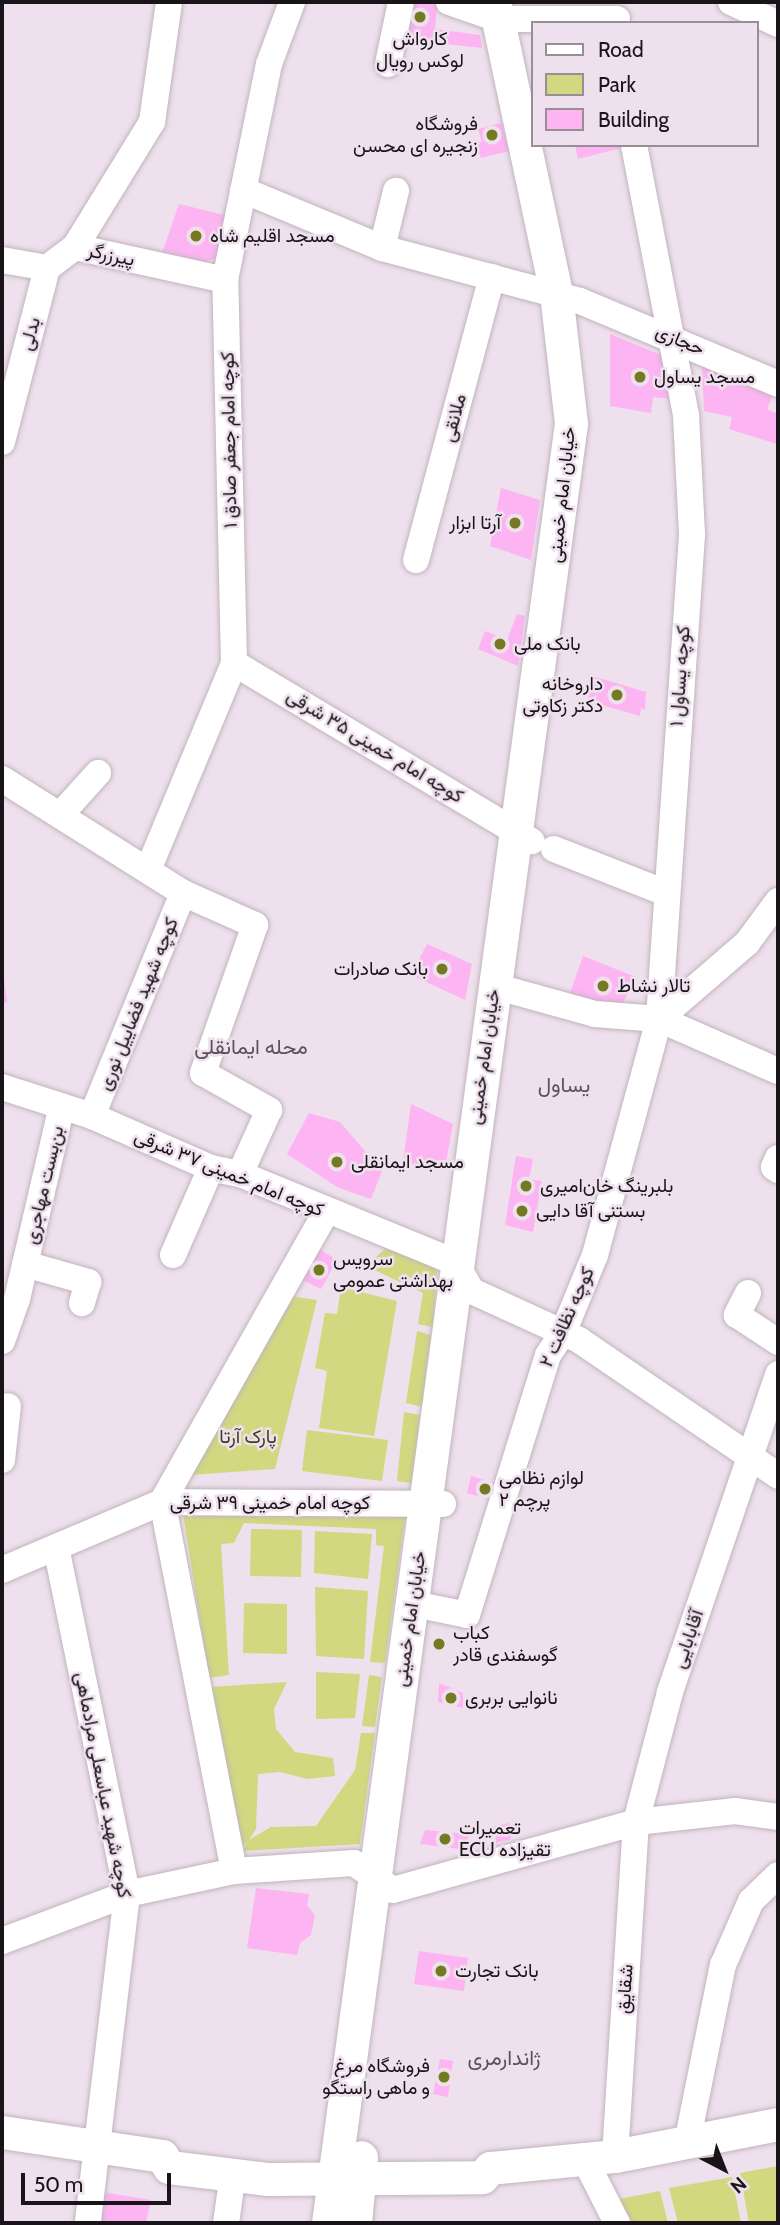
<!DOCTYPE html>
<meta charset="utf-8">
<style>
body{margin:0}
#map{position:relative;width:780px;height:2225px;overflow:hidden;background:#eee0ec;font-family:Cabin,Vazirmatn,sans-serif}
div>[style]{position:absolute}
.green>*{inset:0;background:#d1d880}
.building>*{inset:0;background:#fdb4f2}
.roads{filter:drop-shadow(0 0 2px #c1b4bf) drop-shadow(0 0 2px #c1b4bf)}
.minor>*{height:26px;margin:-13px;padding:0 13px;transform-origin:13px;border-radius:13px;background:#fff}
.major>*{height:33px;margin:-16.5px;padding:0 16.5px;transform-origin:16.5px;border-radius:16.5px;background:#fff}
.dots>*{width:19px;height:19px;translate:-50% -50%;box-sizing:border-box;border:4px solid #eee0ec;border-radius:50%}
span{translate:-50% -50%;white-space:nowrap;text-align:center;line-height:1.15;-webkit-text-stroke:5px #eee0ec;paint-order:stroke}
.poi-label{font-size:19px;color:#191418}
.right{translate:-100% -50%;text-align:right}
.left{translate:0 -50%;text-align:left}
.street-label{font-size:19px;color:#191418}
.park-label{font-size:19px;color:#3c3e18}
.neighbourhood-label{font-size:21px;color:#5c505a}
.frame{position:absolute;inset:0;border:4px solid #191418;pointer-events:none}
.legend{position:absolute;left:531px;top:21px;width:228px;height:126px;box-sizing:border-box;background:#eee0ec;border:2px solid #998e97;margin:0;padding:9px 12px;list-style:none;font-size:21px;color:#191418}
.legend li{display:flex;align-items:center;gap:14px;height:35px}
.legend b{width:35px;border:2px solid #998e97}
.north{position:absolute;left:689px;top:2134px;width:70px;height:70px;-webkit-text-stroke:5px #eee0ec;paint-order:stroke;rotate:138deg;font-size:19px;font-weight:700;line-height:28px;text-align:center;color:#191418}
.north::after{content:'';display:block;margin:auto;width:24px;height:32px;background:#191418;clip-path:polygon(50% 0,100% 100%,50% 72%,0 100%)}
.scale{position:absolute;left:21px;top:2173px;width:150px;height:32px;box-sizing:border-box;border:4px solid #191418;border-top:0;padding-left:9px;font-size:21px;line-height:24px;white-space:nowrap;color:#191418;-webkit-text-stroke:5px #eee0ec;paint-order:stroke}
</style>
<div id="map">
<div class="green">
<i style="clip-path:polygon(388px 1246px,430px 1262px,437px 1272px,433px 1327px,418px 1324px,423px 1293px,366px 1266px)"></i>
<i style="clip-path:polygon(341px 1287px,397px 1301px,374px 1436px,319px 1428px,327px 1371px,315px 1368px,325px 1313px,337px 1314px)"></i>
<i style="clip-path:polygon(289px 1296px,317px 1300px,275px 1469px,190px 1475px)"></i>
<i style="clip-path:polygon(417px 1331px,431px 1335px,422px 1407px,406px 1403px)"></i>
<i style="clip-path:polygon(404px 1412px,420px 1415px,412px 1483px,397px 1481px)"></i>
<i style="clip-path:polygon(307px 1430px,388px 1440px,382px 1481px,302px 1471px)"></i>
<i style="clip-path:polygon(406px 1511px,385px 1663px,370px 1662px,384px 1546px,376px 1545px,376px 1529px,244px 1523px,234px 1543px,221px 1544px,229px 1675px,209px 1678px,183px 1514px)"></i>
<i style="clip-path:polygon(251px 1529px,302px 1530px,301px 1577px,250px 1576px)"></i>
<i style="clip-path:polygon(315px 1531px,372px 1534px,368px 1579px,314px 1573px)"></i>
<i style="clip-path:polygon(315px 1587px,368px 1591px,364px 1659px,316px 1656px)"></i>
<i style="clip-path:polygon(244px 1603px,287px 1604px,287px 1654px,243px 1653px)"></i>
<i style="clip-path:polygon(316px 1672px,360px 1674px,355px 1718px,316px 1719px)"></i>
<i style="clip-path:polygon(369px 1675px,382px 1677px,375px 1727px,362px 1726px)"></i>
<i style="clip-path:polygon(287px 1682px,274px 1709px,276px 1729px,295px 1752px,333px 1758px,335px 1776px,308px 1779px,280px 1772px,258px 1774px,256px 1829px,249px 1840px,271px 1827px,316px 1826px,355px 1770px,361px 1733px,375px 1733px,360px 1844px,243px 1851px,247px 1842px,242px 1847px,211px 1687px)"></i>
<i style="clip-path:polygon(778px 2166px,778px 2223px,749px 2223px,740px 2173px)"></i>
<i style="clip-path:polygon(732px 2177px,741px 2223px,678px 2223px,669px 2188px)"></i>
<i style="clip-path:polygon(660px 2191px,668px 2223px,632px 2223px,619px 2199px)"></i>
</div>
<div class="building">
<i style="clip-path:polygon(407px 2px,437px 5px,435px 29px,480px 35px,482px 48px,402px 39px)"></i>
<i style="clip-path:polygon(501px 123px,509px 151px,481px 158px,475px 142px,482px 142px,478px 129px)"></i>
<i style="clip-path:polygon(575px 145px,629px 145px,629px 146px,578px 159px)"></i>
<i style="clip-path:polygon(179px 204px,228px 216px,221px 257px,190px 266px,161px 256px)"></i>
<i style="clip-path:polygon(610px 334px,668px 358px,673px 399px,653px 397px,651px 413px,610px 406px)"></i>
<i style="clip-path:polygon(709px 362px,775px 389px,767px 409px,778px 414px,777px 444px,729px 429px,732px 417px,704px 411px,702px 367px)"></i>
<i style="clip-path:polygon(501px 488px,540px 500px,531px 560px,490px 546px)"></i>
<i style="clip-path:polygon(517px 614px,525px 616px,518px 666px,478px 649px,485px 631px,507px 640px)"></i>
<i style="clip-path:polygon(592px 676px,646px 692px,645px 710px,641px 708px,640px 716px,588px 701px)"></i>
<i style="clip-path:polygon(427px 944px,472px 964px,465px 1000px,411px 975px)"></i>
<i style="clip-path:polygon(583px 956px,636px 977px,622px 1005px,612px 1011px,569px 996px)"></i>
<i style="clip-path:polygon(2px 964px,7px 1002px,2px 1003px)"></i>
<i style="clip-path:polygon(411px 1104px,453px 1124px,445px 1168px,403px 1163px)"></i>
<i style="clip-path:polygon(309px 1113px,340px 1122px,382px 1171px,371px 1199px,339px 1188px,287px 1154px)"></i>
<i style="clip-path:polygon(516px 1156px,533px 1159px,529px 1179px,542px 1181px,533px 1232px,505px 1225px)"></i>
<i style="clip-path:polygon(319px 1249px,337px 1260px,321px 1289px,300px 1279px)"></i>
<i style="clip-path:polygon(471px 1476px,502px 1485px,497px 1502px,467px 1493px)"></i>
<i style="clip-path:polygon(439px 1683px,463px 1693px,463px 1708px,438px 1702px)"></i>
<i style="clip-path:polygon(509px 1823px,511px 1839px,496px 1843px,494px 1826px)"></i>
<i style="clip-path:polygon(425px 1830px,468px 1834px,467px 1850px,420px 1844px)"></i>
<i style="clip-path:polygon(256px 1888px,309px 1894px,307px 1905px,315px 1915px,311px 1935px,300px 1943px,297px 1955px,247px 1948px)"></i>
<i style="clip-path:polygon(419px 1951px,468px 1958px,464px 1991px,414px 1984px)"></i>
<i style="clip-path:polygon(440px 2059px,453px 2061px,448px 2097px,433px 2094px)"></i>
<i style="clip-path:polygon(108px 2193px,151px 2200px,146px 2223px,97px 2223px,100px 2200px)"></i>
</div>
<div class="roads">
<div class="minor">
<i style="left:449px;top:2px;width:52px;rotate:19.1deg"></i>
<i style="left:498px;top:19px;width:119px"></i>
<i style="left:731px;top:2px;width:52px;rotate:25.1deg"></i>
<i style="left:388px;top:64px;width:63px;rotate:-78.2deg"></i>
<i style="left:243px;top:190px;width:151px;rotate:22.6deg"></i>
<i style="left:382px;top:248px;width:205px;rotate:15deg"></i>
<i style="left:580px;top:301px;width:215px;rotate:22.7deg"></i>
<i style="left:75px;top:247px;width:147px;rotate:-58.4deg"></i>
<i style="left:152px;top:122px;width:121px;rotate:-81.9deg"></i>
<i style="left:382px;top:248px;width:59px;rotate:-76.2deg"></i>
<i style="left:2px;top:260px;width:46px;rotate:10.1deg"></i>
<i style="left:47px;top:268px;width:35px;rotate:-37deg"></i>
<i style="left:75px;top:247px;width:154px;rotate:12.4deg"></i>
<i style="left:2px;top:442px;width:180px;rotate:-75.5deg"></i>
<i style="left:416px;top:560px;width:293px;rotate:-75deg"></i>
<i style="left:234px;top:663px;width:347px;rotate:30.9deg"></i>
<i style="left:2px;top:779px;width:214px;rotate:32.2deg"></i>
<i style="left:183px;top:893px;width:79px;rotate:24deg"></i>
<i style="left:255px;top:925px;width:157px;rotate:109.4deg"></i>
<i style="left:203px;top:1073px;width:76px;rotate:29.3deg"></i>
<i style="left:269px;top:1110px;width:70px;rotate:114.4deg"></i>
<i style="left:62px;top:813px;width:54px;rotate:-48deg"></i>
<i style="left:554px;top:849px;width:120px;rotate:21.4deg"></i>
<i style="left:148px;top:870px;width:224px;rotate:-67.4deg"></i>
<i style="left:234px;top:663px;width:383px;rotate:-91.3deg"></i>
<i style="left:225px;top:280px;width:220px;rotate:-78.5deg"></i>
<i style="left:269px;top:64px;width:66px;rotate:-69.6deg"></i>
<i style="left:494px;top:986px;width:105px;rotate:15.5deg"></i>
<i style="left:595px;top:1014px;width:64px;rotate:4.5deg"></i>
<i style="left:659px;top:1019px;width:130px;rotate:23.6deg"></i>
<i style="left:659px;top:1019px;width:116px;rotate:-40.8deg"></i>
<i style="left:747px;top:943px;width:52px;rotate:-53.6deg"></i>
<i style="left:2px;top:1087px;width:95px;rotate:17.9deg"></i>
<i style="left:92px;top:1116px;width:130px;rotate:23.6deg"></i>
<i style="left:211px;top:1168px;width:30px;rotate:12deg"></i>
<i style="left:240px;top:1174px;width:232px;rotate:22.3deg"></i>
<i style="left:455px;top:1262px;width:34px;rotate:60deg"></i>
<i style="left:472px;top:1291px;width:118px;rotate:24.6deg"></i>
<i style="left:579px;top:1340px;width:241px;rotate:34.3deg"></i>
<i style="left:92px;top:1116px;width:241px;rotate:-67.8deg"></i>
<i style="left:778px;top:1158px;width:10px;rotate:114deg"></i>
<i style="left:774px;top:1167px;width:5px;rotate:37deg"></i>
<i style="left:173px;top:1255px;width:95px;rotate:-66.4deg"></i>
<i style="left:25px;top:1264px;width:66px;rotate:15.9deg"></i>
<i style="left:88px;top:1282px;width:22px;rotate:106deg"></i>
<i style="left:748px;top:1293px;width:25px;rotate:117deg"></i>
<i style="left:737px;top:1315px;width:49px;rotate:33.4deg"></i>
<i style="left:2px;top:1341px;width:45px;rotate:-70.3deg"></i>
<i style="left:17px;top:1299px;width:198px;rotate:-76.9deg"></i>
<i style="left:2px;top:1460px;width:54px;rotate:-83.7deg"></i>
<i style="left:56px;top:1547px;width:354px;rotate:78.4deg"></i>
<i style="left:127px;top:1894px;width:331px;rotate:96.8deg"></i>
<i style="left:2px;top:1570px;width:174px;rotate:-23deg"></i>
<i style="left:162px;top:1502px;width:281px;rotate:0.4deg"></i>
<i style="left:414px;top:1604px;width:54px;rotate:11.7deg"></i>
<i style="left:467px;top:1615px;width:272px;rotate:-72.7deg"></i>
<i style="left:548px;top:1355px;width:27px;rotate:-56deg"></i>
<i style="left:563px;top:1333px;width:84px;rotate:-67.7deg"></i>
<i style="left:595px;top:1255px;width:245px;rotate:-74.8deg"></i>
<i style="left:659px;top:1019px;width:486px;rotate:-86.1deg"></i>
<i style="left:692px;top:534px;width:119px;rotate:-92.9deg"></i>
<i style="left:686px;top:415px;width:275px;rotate:-100.9deg"></i>
<i style="left:234px;top:1871px;width:376px;rotate:-101deg"></i>
<i style="left:162px;top:1502px;width:333px;rotate:-60.5deg"></i>
<i style="left:2px;top:1941px;width:134px;rotate:-20.6deg"></i>
<i style="left:127px;top:1894px;width:109px;rotate:-12.1deg"></i>
<i style="left:234px;top:1871px;width:120px;rotate:-3.8deg"></i>
<i style="left:354px;top:1863px;width:47px;rotate:34.7deg"></i>
<i style="left:393px;top:1890px;width:252px;rotate:-15.6deg"></i>
<i style="left:636px;top:1822px;width:100px;rotate:-6.3deg"></i>
<i style="left:735px;top:1811px;width:43px;rotate:7.9deg"></i>
<i style="left:688px;top:2138px;width:177px;rotate:-78.6deg"></i>
<i style="left:723px;top:1965px;width:70px;rotate:-66.4deg"></i>
<i style="left:751px;top:1901px;width:37px;rotate:-44deg"></i>
<i style="left:615px;top:2156px;width:335px;rotate:-86.4deg"></i>
<i style="left:636px;top:1822px;width:134px;rotate:-75.3deg"></i>
<i style="left:670px;top:1692px;width:336px;rotate:-71.2deg"></i>
<i style="left:585px;top:2160px;width:71px;rotate:63.1deg"></i>
<i style="left:226px;top:2223px;width:49px;rotate:-81.9deg"></i>
</div>
<div class="major">
<i style="left:2px;top:2132px;width:162px;rotate:8.5deg"></i>
<i style="left:162px;top:2156px;width:13px;rotate:58deg"></i>
<i style="left:169px;top:2167px;width:100px;rotate:6.9deg"></i>
<i style="left:268px;top:2179px;width:214px;rotate:-0.5deg"></i>
<i style="left:482px;top:2177px;width:12px;rotate:-48deg"></i>
<i style="left:490px;top:2168px;width:126px;rotate:-5.5deg"></i>
<i style="left:615px;top:2156px;width:166px;rotate:-11.1deg"></i>
<i style="left:328px;top:2223px;width:1816px;rotate:-82.31deg"></i>
<i style="left:571px;top:423px;width:131px;rotate:-96.6deg"></i>
<i style="left:556px;top:293px;width:298px;rotate:-102deg"></i>
<i style="left:355px;top:2223px;width:66px;rotate:-84.8deg"></i>
</div>
</div>
<div class="dots">
<i style="left:420px;top:17px;background:#757922"></i>
<i style="left:492px;top:135px;background:#757922"></i>
<i style="left:196px;top:236px;background:#757922"></i>
<i style="left:640px;top:377px;background:#757922"></i>
<i style="left:515px;top:523px;background:#757922"></i>
<i style="left:500px;top:644px;background:#757922"></i>
<i style="left:617px;top:695px;background:#757922"></i>
<i style="left:442px;top:969px;background:#757922"></i>
<i style="left:603px;top:986px;background:#757922"></i>
<i style="left:337px;top:1162px;background:#757922"></i>
<i style="left:526px;top:1186px;background:#757922"></i>
<i style="left:522px;top:1211px;background:#757922"></i>
<i style="left:319px;top:1270px;background:#757922"></i>
<i style="left:485px;top:1489px;background:#757922"></i>
<i style="left:439px;top:1644px;background:#757922"></i>
<i style="left:451px;top:1698px;background:#757922"></i>
<i style="left:445px;top:1839px;background:#757922"></i>
<i style="left:441px;top:1971px;background:#757922"></i>
<i style="left:444px;top:2077px;background:#757922"></i>
</div>
<div class="poi-label">
<span style="left:420px;top:50px">کارواش<br>لوکس رویال</span>
<span class="right" style="left:478px;top:135px">فروشگاه<br>زنجیره ای محسن</span>
<span class="left" style="left:210px;top:236px">مسجد اقلیم شاه</span>
<span class="left" style="left:654px;top:377px">مسجد یساول</span>
<span class="right" style="left:501px;top:523px">آرتا ابزار</span>
<span class="left" style="left:514px;top:644px">بانک ملی</span>
<span class="right" style="left:603px;top:695px">داروخانه<br>دکتر زکاوتی</span>
<span class="right" style="left:428px;top:969px">بانک صادرات</span>
<span class="left" style="left:617px;top:986px">تالار نشاط</span>
<span class="left" style="left:351px;top:1162px">مسجد ایمانقلی</span>
<span class="left" style="left:540px;top:1186px">بلبرینگ خان‌امیری</span>
<span class="left" style="left:536px;top:1211px">بستنی آقا دایی</span>
<span class="left" style="left:333px;top:1270px">سرویس<br>بهداشتی عمومی</span>
<span class="left" style="left:499px;top:1489px">لوازم نظامی<br>پرچم ۲</span>
<span class="left" style="left:453px;top:1644px">کباب<br>گوسفندی قادر</span>
<span class="left" style="left:465px;top:1698px">نانوایی بربری</span>
<span class="left" style="left:459px;top:1839px">تعمیرات<br>ECU تقیزاده</span>
<span class="left" style="left:455px;top:1971px">بانک تجارت</span>
<span class="right" style="left:430px;top:2077px">فروشگاه مرغ<br>و ماهی راستگو</span>
</div>
<div class="street-label">
<span style="left:111px;top:255px;rotate:12deg">پیرزرگر</span>
<span style="left:30px;top:334px;rotate:-75deg">بدلی</span>
<span style="left:680px;top:340px;rotate:23deg">حجازی</span>
<span style="left:454px;top:418px;rotate:-75deg">ملانقی</span>
<span style="left:229px;top:440px;rotate:-91deg">کوچه امام جعفر صادق ۱</span>
<span style="left:562px;top:495px;rotate:-84deg">خیابان امام خمینی</span>
<span style="left:680px;top:676px;rotate:-86deg">کوچه یساول ۱</span>
<span style="left:375px;top:746px;rotate:31deg">کوچه امام خمینی ۳۵ شرقی</span>
<span style="left:138px;top:1004px;rotate:-68deg">کوچه شهید فضاییل نوری</span>
<span style="left:484px;top:1057px;rotate:-82deg">خیابان امام خمینی</span>
<span style="left:229px;top:1173px;rotate:22deg">کوچه امام خمینی ۳۷ شرقی</span>
<span style="left:44px;top:1185px;rotate:-77deg">بن‌بست مهاجری</span>
<span style="left:567px;top:1317px;rotate:-66deg">کوچه نظافت ۲</span>
<span style="left:270px;top:1503px">کوچه امام خمینی ۳۹ شرقی</span>
<span style="left:410px;top:1619px;rotate:-82deg">خیابان امام خمینی</span>
<span style="left:688px;top:1639px;rotate:-71deg">آقابابایی</span>
<span style="left:103px;top:1785px;rotate:79deg">کوچه شهید عباسعلی مرادماهی</span>
<span style="left:625px;top:1989px;rotate:-86deg">شقایق</span>
</div>
<div class="park-label">
<span style="left:248px;top:1437px">پارک آرتا</span>
</div>
<div class="neighbourhood-label">
<span style="left:251px;top:1047px">محله ایمانقلی</span>
<span style="left:564px;top:1085px">یساول</span>
<span style="left:504px;top:2058px">ژاندارمری</span>
</div>
<div class="frame"></div>
<ul class="legend">
<li><b style="height:9px;background:#fff"></b>Road</li>
<li><b style="height:19px;background:#d1d880"></b>Park</li>
<li><b style="height:19px;background:#fdb4f2"></b>Building</li>
</ul>
<div class="north">N</div>
<div class="scale">50 m</div>
</div>
